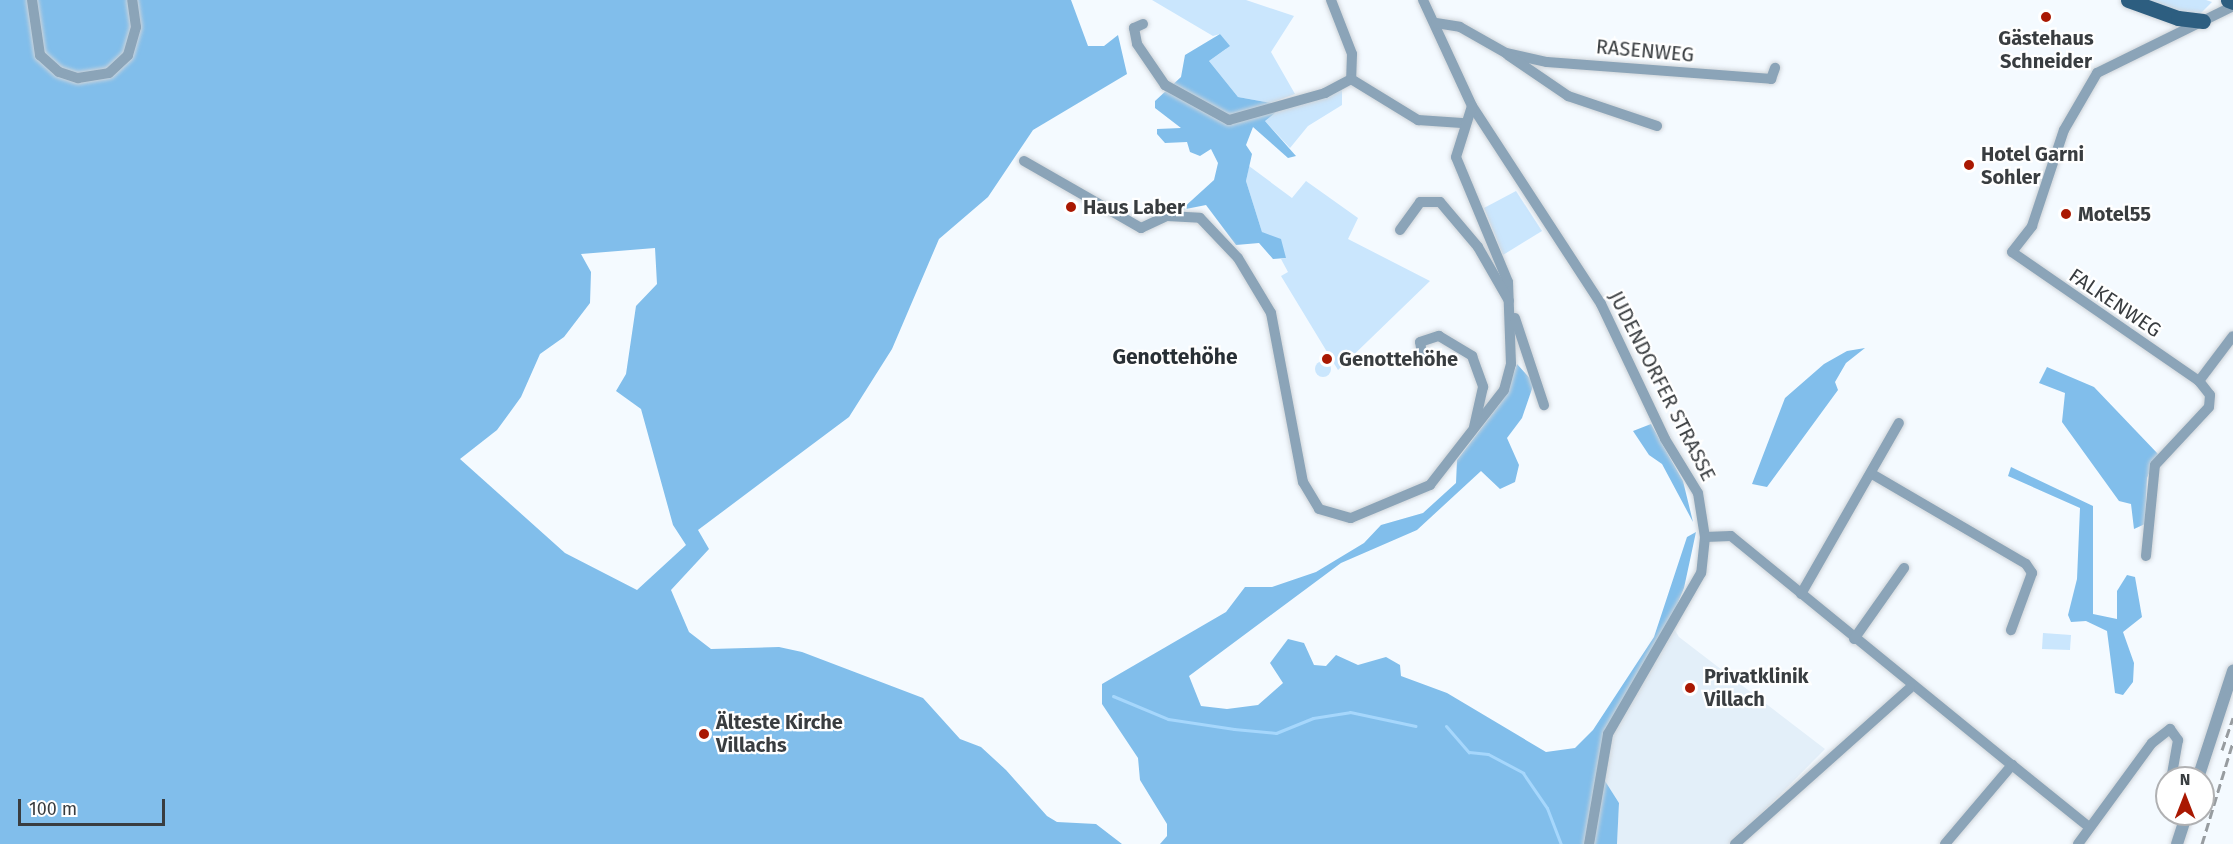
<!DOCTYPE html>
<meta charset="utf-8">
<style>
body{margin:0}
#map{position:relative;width:2233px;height:844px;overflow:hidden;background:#f4faff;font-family:"Fira Sans",sans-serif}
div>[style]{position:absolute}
.built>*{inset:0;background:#e3eff9}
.green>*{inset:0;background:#cae6fd}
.round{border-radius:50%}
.forest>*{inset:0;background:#81beeb}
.stream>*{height:3px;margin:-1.5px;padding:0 1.5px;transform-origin:1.5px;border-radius:1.5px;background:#a6d7fc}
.roads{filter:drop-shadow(0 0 2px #cfd4d9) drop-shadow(0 0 2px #cfd4d9)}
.minor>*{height:10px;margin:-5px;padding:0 5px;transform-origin:5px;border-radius:5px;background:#8ba4b8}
.tertiary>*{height:12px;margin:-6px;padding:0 6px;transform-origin:6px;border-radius:6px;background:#8ba4b8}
.primary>*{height:15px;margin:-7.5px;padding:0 7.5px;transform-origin:7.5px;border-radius:7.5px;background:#2d5e80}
.rail>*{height:3px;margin-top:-1.5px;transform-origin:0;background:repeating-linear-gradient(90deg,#979ca0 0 9px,transparent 0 13.5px)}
.dots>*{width:16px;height:16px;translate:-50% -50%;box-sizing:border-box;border:3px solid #fff;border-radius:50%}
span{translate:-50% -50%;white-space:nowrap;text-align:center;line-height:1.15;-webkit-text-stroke:4.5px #fff;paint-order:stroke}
.poi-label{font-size:20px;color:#393d40;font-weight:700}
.left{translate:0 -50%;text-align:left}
.street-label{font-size:20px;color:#393d40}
.neighbourhood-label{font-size:21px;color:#282f35;font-weight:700}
.north{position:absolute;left:2155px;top:766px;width:60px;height:60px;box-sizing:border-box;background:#fff;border:2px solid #b0b1b3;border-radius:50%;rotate:0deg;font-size:16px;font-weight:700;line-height:24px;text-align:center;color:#393d40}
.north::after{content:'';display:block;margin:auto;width:21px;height:27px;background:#a91802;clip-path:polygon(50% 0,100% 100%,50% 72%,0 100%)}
.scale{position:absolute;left:18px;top:799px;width:147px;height:27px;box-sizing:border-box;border:3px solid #393d40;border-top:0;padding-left:8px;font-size:18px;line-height:21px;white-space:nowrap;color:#393d40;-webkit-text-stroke:4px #fff;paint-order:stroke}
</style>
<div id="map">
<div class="built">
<i style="clip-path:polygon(1670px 622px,1679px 637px,1825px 749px,1731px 844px,1617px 844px,1619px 803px,1605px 782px,1606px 740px)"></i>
</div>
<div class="green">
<i style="clip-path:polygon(1152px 0,1246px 0,1294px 16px,1271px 52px,1295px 94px,1271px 103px,1238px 97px,1209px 61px,1226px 49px,1220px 34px,1213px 36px)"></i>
<i style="clip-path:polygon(2141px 0,2206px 0,2212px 2px,2197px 17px)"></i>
<i style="clip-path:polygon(1342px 89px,1342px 105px,1308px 126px,1290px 148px,1265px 121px,1274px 108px)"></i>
<i style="clip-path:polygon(1249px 166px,1292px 198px,1306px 181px,1358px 218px,1348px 239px,1430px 281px,1338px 370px,1281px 276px,1288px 272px,1281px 259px,1286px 258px,1262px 232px,1246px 181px)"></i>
<i style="clip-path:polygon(1516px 191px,1542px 231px,1503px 255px,1484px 208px)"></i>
<i class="round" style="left:1315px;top:361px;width:16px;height:16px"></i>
<i style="clip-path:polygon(2043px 633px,2071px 635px,2070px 650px,2042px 649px)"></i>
</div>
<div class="forest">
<i style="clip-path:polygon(evenodd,0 0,1071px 0,1088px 46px,1104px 46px,1118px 35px,1127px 74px,1033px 130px,988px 197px,939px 239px,892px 349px,849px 417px,698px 530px,709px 549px,671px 590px,689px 632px,711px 649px,779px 647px,802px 652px,923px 698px,960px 739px,981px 747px,1006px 770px,1047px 816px,1057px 822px,1096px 824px,1122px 844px,0 844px,0 0,655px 248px,657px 284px,636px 306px,626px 374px,616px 391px,641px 409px,673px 525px,686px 545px,637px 590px,565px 553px,460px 459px,497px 430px,521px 397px,540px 354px,564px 337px,590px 303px,591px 272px,581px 254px,655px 248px)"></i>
<i style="clip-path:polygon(1220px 34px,1230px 46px,1209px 61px,1238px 97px,1271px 103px,1276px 112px,1265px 121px,1296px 156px,1288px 158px,1253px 127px,1246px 145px,1252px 154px,1246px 181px,1262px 232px,1281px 239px,1286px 258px,1273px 259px,1259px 243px,1236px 245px,1206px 205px,1181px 210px,1214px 180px,1218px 163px,1211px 149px,1200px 156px,1190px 152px,1187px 142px,1165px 143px,1157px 134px,1157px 129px,1181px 128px,1155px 108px,1155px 101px,1181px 77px,1185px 55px)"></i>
<i style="clip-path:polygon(1865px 348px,1846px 363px,1835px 382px,1838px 390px,1767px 487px,1752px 484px,1785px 398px,1824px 364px,1847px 351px)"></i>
<i style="clip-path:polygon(1517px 364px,1534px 383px,1522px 418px,1507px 438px,1519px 465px,1515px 482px,1500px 489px,1481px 471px,1417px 530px,1341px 563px,1189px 676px,1201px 706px,1227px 709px,1258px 705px,1283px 683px,1270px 663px,1288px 639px,1304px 643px,1314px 665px,1326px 666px,1336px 655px,1358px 665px,1386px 657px,1400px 665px,1401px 676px,1447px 693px,1546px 752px,1575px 748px,1593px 730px,1654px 637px,1687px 537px,1696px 532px,1684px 588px,1670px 622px,1606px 740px,1605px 781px,1619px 803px,1617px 844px,1160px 844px,1167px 836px,1167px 824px,1140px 780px,1138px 758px,1102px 704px,1102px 684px,1226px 612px,1245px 587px,1272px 587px,1316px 572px,1364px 543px,1381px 525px,1423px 513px,1456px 483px,1457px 460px,1505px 397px)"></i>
<i style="clip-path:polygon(2047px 367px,2094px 387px,2158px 454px,2147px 478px,2145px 524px,2134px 529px,2131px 504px,2119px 501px,2062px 422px,2065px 393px,2039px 383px)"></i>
<i style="clip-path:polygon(1651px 424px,1683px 481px,1693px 522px,1662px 464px,1649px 455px,1633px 431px)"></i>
<i style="clip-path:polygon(2011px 467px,2093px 506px,2093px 614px,2117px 619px,2117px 591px,2127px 575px,2135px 577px,2142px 617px,2123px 632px,2134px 663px,2133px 682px,2123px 695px,2115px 693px,2107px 631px,2086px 621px,2071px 622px,2068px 615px,2077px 579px,2080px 508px,2008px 476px)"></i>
</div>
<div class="stream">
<i style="left:1113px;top:696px;width:60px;rotate:22.7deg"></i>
<i style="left:1168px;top:719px;width:67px;rotate:8.6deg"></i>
<i style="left:1234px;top:729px;width:42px;rotate:5.4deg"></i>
<i style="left:1276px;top:733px;width:40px;rotate:-22deg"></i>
<i style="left:1313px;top:718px;width:37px;rotate:-9deg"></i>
<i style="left:1350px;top:712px;width:67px;rotate:12deg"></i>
<i style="left:1446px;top:726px;width:35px;rotate:49deg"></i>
<i style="left:1469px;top:752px;width:19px;rotate:6deg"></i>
<i style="left:1488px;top:754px;width:40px;rotate:28deg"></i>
<i style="left:1523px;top:773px;width:42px;rotate:55.6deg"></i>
<i style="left:1547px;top:808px;width:39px;rotate:69deg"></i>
</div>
<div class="roads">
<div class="minor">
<i style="left:32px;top:0;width:56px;rotate:81.7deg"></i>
<i style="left:40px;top:55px;width:25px;rotate:42deg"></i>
<i style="left:59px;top:72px;width:20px;rotate:18deg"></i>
<i style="left:78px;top:78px;width:31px;rotate:-9deg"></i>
<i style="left:109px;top:73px;width:26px;rotate:-43deg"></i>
<i style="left:128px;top:55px;width:29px;rotate:-74deg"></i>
<i style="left:136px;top:27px;width:27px;rotate:-98deg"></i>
<i style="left:1331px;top:0;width:58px;rotate:68.7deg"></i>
<i style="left:1352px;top:54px;width:25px;rotate:92deg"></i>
<i style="left:1423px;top:0;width:117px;rotate:65.2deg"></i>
<i style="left:1472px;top:106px;width:236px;rotate:56.9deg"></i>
<i style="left:1601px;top:304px;width:149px;rotate:64.6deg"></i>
<i style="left:1665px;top:439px;width:63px;rotate:58.6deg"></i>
<i style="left:1698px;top:493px;width:45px;rotate:81deg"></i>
<i style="left:1705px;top:537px;width:36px;rotate:96deg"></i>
<i style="left:1701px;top:573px;width:186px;rotate:120deg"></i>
<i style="left:1608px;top:734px;width:112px;rotate:99.8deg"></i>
<i style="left:1436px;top:23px;width:24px;rotate:9deg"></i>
<i style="left:1460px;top:27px;width:53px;rotate:29.5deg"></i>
<i style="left:1506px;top:53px;width:42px;rotate:12.4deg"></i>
<i style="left:1547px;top:62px;width:225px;rotate:4.3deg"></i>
<i style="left:1771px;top:79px;width:12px;rotate:-70deg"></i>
<i style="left:1143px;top:24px;width:10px;rotate:156deg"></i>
<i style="left:1134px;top:28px;width:16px;rotate:79deg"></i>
<i style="left:1137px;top:44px;width:50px;rotate:55.7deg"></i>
<i style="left:1165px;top:85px;width:73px;rotate:28.7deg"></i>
<i style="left:1229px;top:120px;width:100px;rotate:-15.7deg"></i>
<i style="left:1325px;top:93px;width:30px;rotate:-28deg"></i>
<i style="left:1508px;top:55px;width:73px;rotate:34.3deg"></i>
<i style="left:1568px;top:96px;width:94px;rotate:18.6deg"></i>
<i style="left:1351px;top:79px;width:79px;rotate:31.5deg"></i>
<i style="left:1418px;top:120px;width:44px;rotate:3.9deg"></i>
<i style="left:1024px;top:161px;width:135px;rotate:29.8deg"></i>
<i style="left:1141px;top:228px;width:29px;rotate:-25deg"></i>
<i style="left:1167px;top:216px;width:33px;rotate:3deg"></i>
<i style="left:1200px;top:218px;width:55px;rotate:46.5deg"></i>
<i style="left:1238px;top:258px;width:64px;rotate:59deg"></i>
<i style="left:1271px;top:313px;width:172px;rotate:79.3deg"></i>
<i style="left:1303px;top:482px;width:31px;rotate:59deg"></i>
<i style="left:1319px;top:509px;width:33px;rotate:16deg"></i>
<i style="left:1351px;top:518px;width:86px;rotate:-22.7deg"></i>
<i style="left:1430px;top:485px;width:120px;rotate:-52.1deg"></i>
<i style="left:1504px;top:390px;width:27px;rotate:-75deg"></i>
<i style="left:1511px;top:364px;width:82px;rotate:-92.1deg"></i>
<i style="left:1508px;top:282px;width:135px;rotate:-112.6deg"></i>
<i style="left:1456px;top:157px;width:53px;rotate:-72.6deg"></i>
<i style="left:1400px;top:230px;width:34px;rotate:-54deg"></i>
<i style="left:1420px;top:202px;width:20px"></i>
<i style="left:1440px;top:202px;width:59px;rotate:49.8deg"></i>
<i style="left:1478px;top:247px;width:62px;rotate:60.1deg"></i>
<i style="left:1515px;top:318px;width:92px;rotate:71.6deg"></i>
<i style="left:1422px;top:354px;width:12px;rotate:-99deg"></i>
<i style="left:1420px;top:342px;width:20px;rotate:-18deg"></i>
<i style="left:1439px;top:336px;width:39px;rotate:31deg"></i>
<i style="left:1472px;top:356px;width:33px;rotate:70deg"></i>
<i style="left:1483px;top:387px;width:41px;rotate:102.7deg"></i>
<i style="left:2199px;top:381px;width:56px;rotate:-52.9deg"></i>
<i style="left:1872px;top:474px;width:178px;rotate:30.3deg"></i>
<i style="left:2026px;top:564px;width:11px;rotate:56deg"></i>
<i style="left:2032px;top:573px;width:61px;rotate:110.2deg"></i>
<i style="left:1705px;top:537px;width:26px;rotate:-2deg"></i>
<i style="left:1731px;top:536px;width:362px;rotate:39.2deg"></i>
<i style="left:2146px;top:556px;width:91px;rotate:-84.4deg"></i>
<i style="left:2155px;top:465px;width:79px;rotate:-47deg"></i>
<i style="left:2209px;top:407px;width:12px;rotate:-85deg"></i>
<i style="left:2210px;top:395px;width:18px;rotate:-128deg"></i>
<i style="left:2199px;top:381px;width:227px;rotate:-145.4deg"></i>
<i style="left:2012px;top:252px;width:33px;rotate:-52deg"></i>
<i style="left:2032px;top:226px;width:101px;rotate:-71.6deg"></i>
<i style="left:2064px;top:130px;width:66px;rotate:-59.9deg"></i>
<i style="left:2097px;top:73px;width:152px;rotate:-26.2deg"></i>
<i style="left:1801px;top:594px;width:197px;rotate:-60.2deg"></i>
<i style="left:1854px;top:639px;width:87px;rotate:-54.8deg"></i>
<i style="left:1735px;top:844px;width:234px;rotate:-41.7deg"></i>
<i style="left:1945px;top:844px;width:104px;rotate:-49.7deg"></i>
<i style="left:2012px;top:765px;width:99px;rotate:38.8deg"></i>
<i style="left:2078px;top:844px;width:125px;rotate:-53.8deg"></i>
<i style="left:2152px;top:743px;width:23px;rotate:-38deg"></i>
<i style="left:2170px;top:729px;width:14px;rotate:54deg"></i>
<i style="left:2178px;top:740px;width:39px;rotate:100deg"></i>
</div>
<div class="tertiary">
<i style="left:2198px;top:778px;width:113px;rotate:-71.9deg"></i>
<i style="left:2177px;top:844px;width:32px;rotate:-72deg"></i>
</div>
<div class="primary">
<i style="left:2128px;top:0;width:53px;rotate:19.8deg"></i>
<i style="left:2178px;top:18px;width:25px;rotate:7deg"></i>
<i style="left:2228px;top:0;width:5px;rotate:22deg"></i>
</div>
</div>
<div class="rail">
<i style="left:2222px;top:750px;width:34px;rotate:-71deg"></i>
<i style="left:2202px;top:844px;width:107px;rotate:-73.1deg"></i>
</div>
<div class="dots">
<i style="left:2046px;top:17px;background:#a91802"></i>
<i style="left:1969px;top:165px;background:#a91802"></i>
<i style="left:1071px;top:207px;background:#a91802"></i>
<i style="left:2066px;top:214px;background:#a91802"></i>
<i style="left:1327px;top:359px;background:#a91802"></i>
<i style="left:1690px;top:688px;background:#a91802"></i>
<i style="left:704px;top:734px;background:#a91802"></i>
</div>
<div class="poi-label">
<span style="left:2046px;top:50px">Gästehaus<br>Schneider</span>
<span class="left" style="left:1981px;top:166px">Hotel Garni<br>Sohler</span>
<span class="left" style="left:1083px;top:207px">Haus Laber</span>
<span class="left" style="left:2078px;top:214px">Motel55</span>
<span class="left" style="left:1339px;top:359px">Genottehöhe</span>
<span class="left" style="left:1704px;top:688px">Privatklinik<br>Villach</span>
<span class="left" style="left:716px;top:734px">Älteste Kirche<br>Villachs</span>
</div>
<div class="street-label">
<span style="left:1645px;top:51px;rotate:5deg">RASENWEG</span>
<span style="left:2115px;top:303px;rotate:34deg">FALKENWEG</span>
<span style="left:1662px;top:386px;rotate:63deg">JUDENDORFER STRASSE</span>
</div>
<div class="neighbourhood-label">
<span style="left:1175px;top:357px">Genottehöhe</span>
</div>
<div class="north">N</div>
<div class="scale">100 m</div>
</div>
